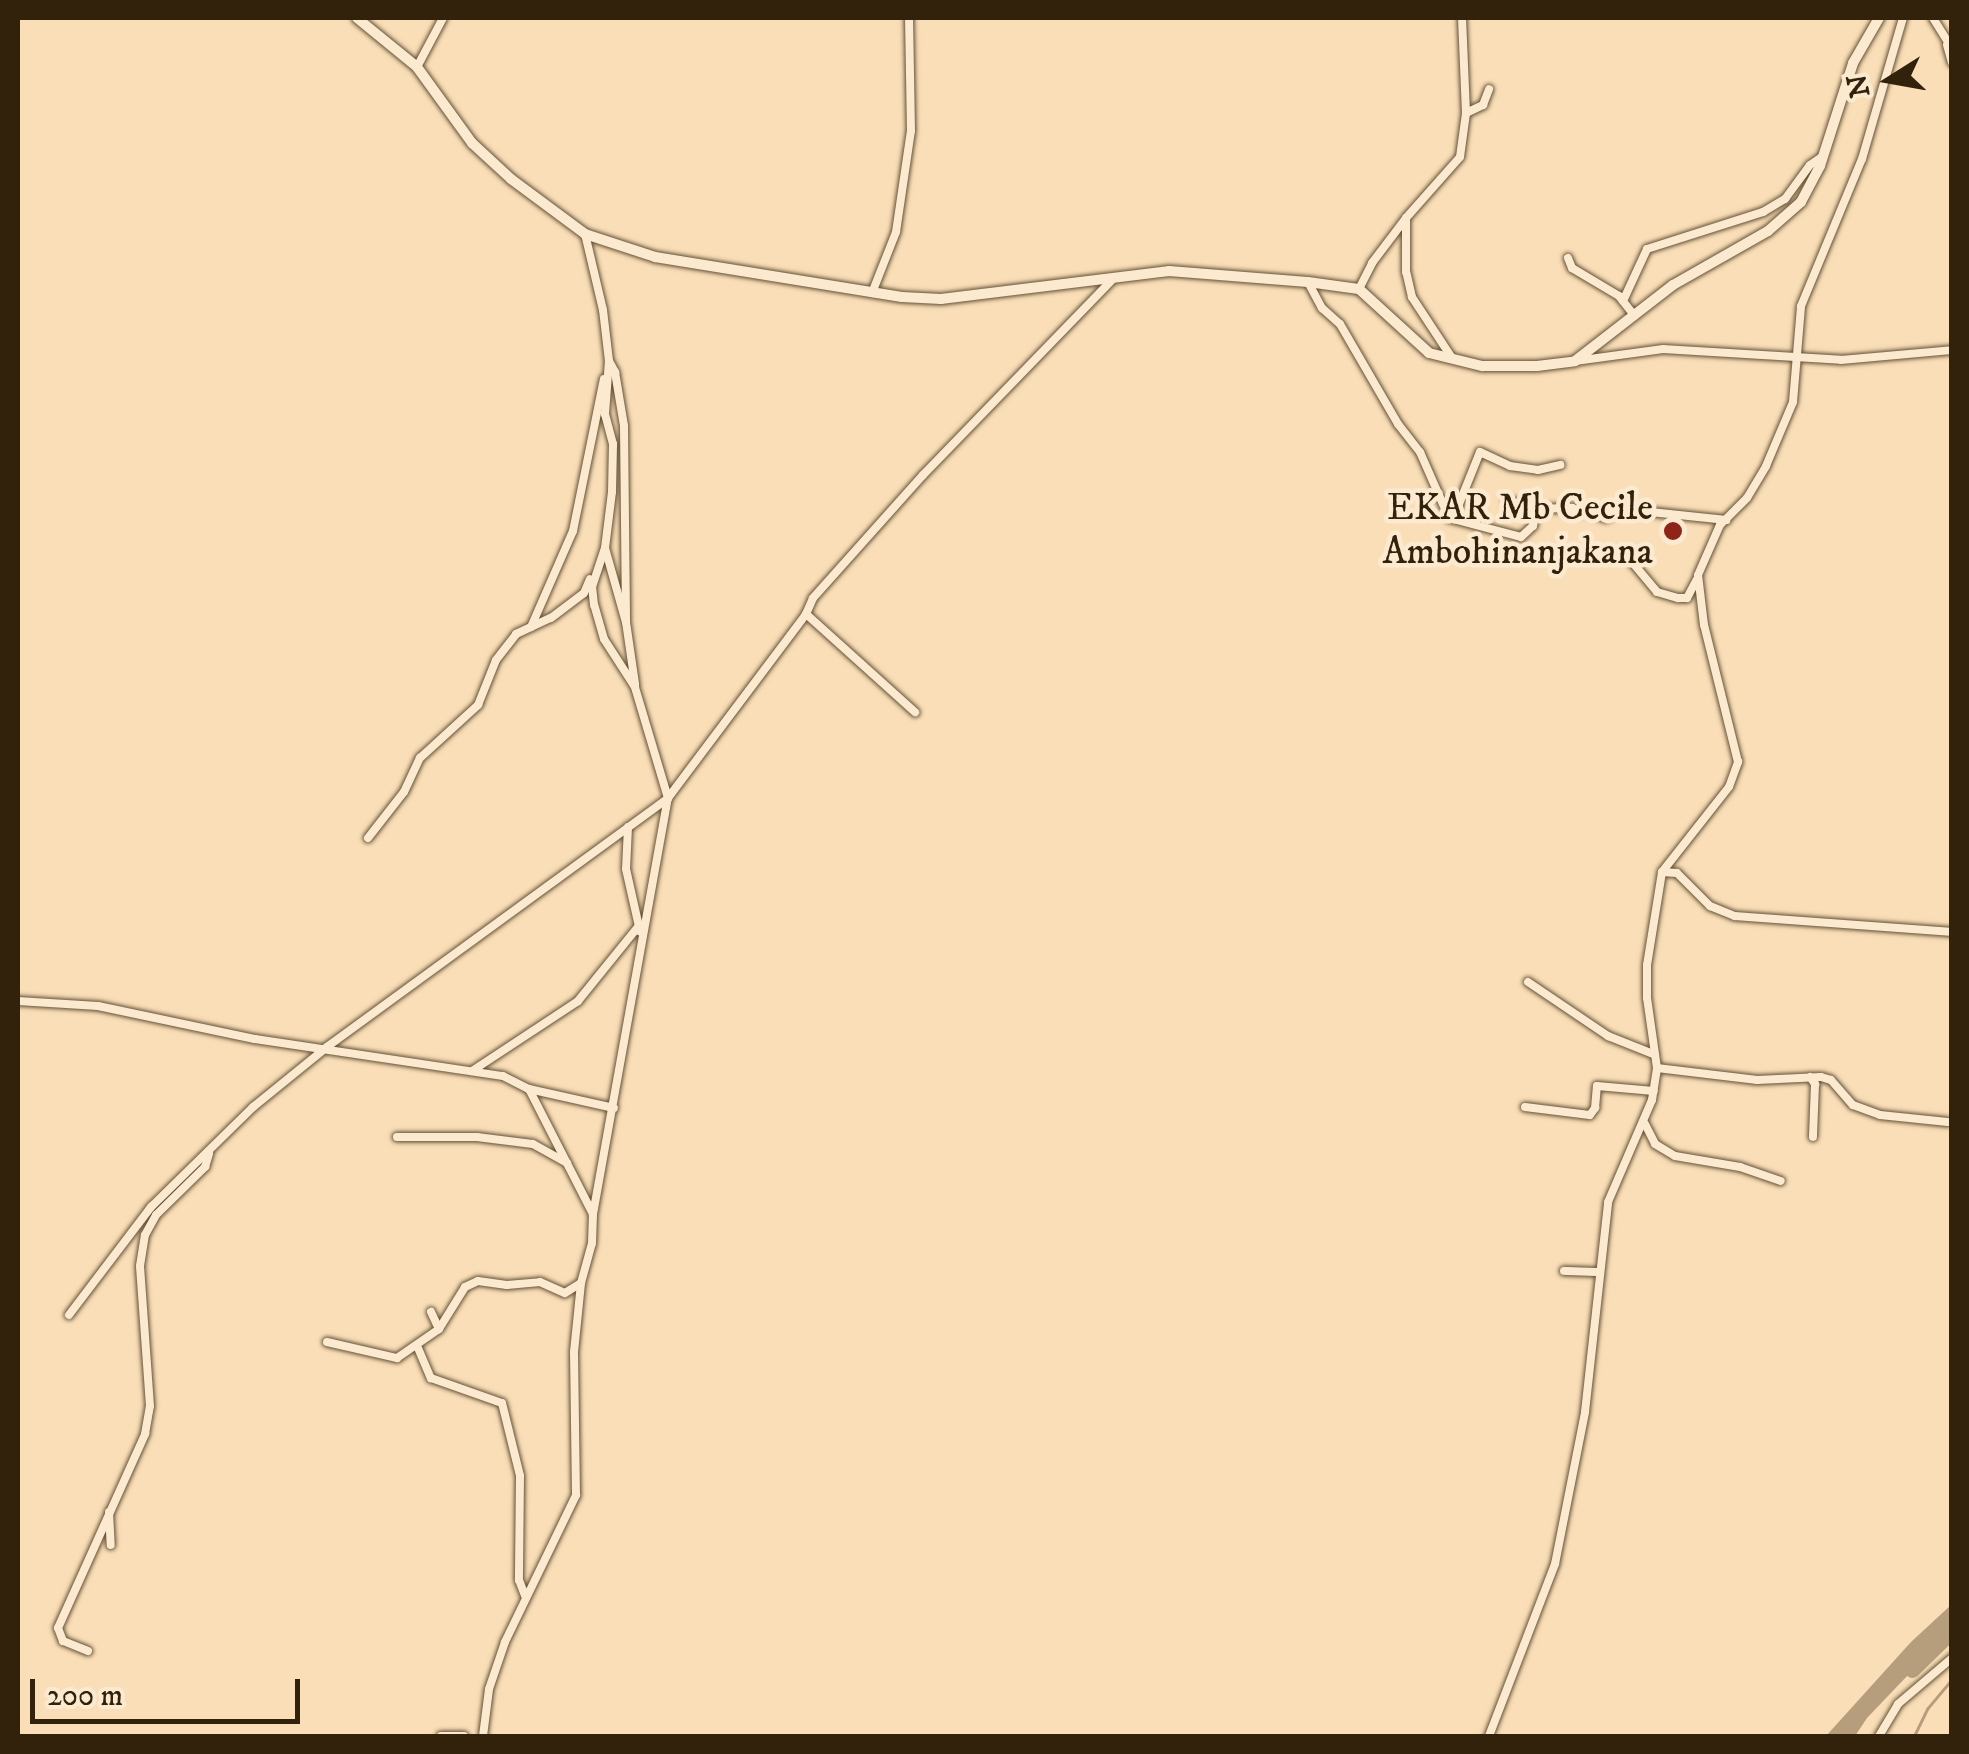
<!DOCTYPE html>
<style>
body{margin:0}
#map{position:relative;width:1969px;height:1754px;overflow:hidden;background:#f9deb7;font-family:"IM FELL DW Pica",serif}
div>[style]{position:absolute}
.water>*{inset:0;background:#b69e7d}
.stream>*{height:2.5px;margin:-1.25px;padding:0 1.25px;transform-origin:1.25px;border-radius:1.25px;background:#b69e7d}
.river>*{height:15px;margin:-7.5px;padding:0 7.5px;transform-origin:7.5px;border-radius:7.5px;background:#b69e7d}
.roads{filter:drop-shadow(0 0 2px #645136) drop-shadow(0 0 2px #645136)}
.minor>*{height:8px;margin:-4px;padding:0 4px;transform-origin:4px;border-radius:4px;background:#fbead0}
.tertiary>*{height:10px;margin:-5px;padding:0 5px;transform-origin:5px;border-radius:5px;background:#fbead0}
.dots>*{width:28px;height:28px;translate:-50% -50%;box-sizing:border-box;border:5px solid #fbead0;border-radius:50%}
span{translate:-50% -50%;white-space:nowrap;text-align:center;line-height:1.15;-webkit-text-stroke:9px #fbead0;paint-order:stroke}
.poi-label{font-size:38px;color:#33220b}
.right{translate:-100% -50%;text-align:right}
.frame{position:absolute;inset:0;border:20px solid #33220b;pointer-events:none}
.north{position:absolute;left:1839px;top:30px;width:100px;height:100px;-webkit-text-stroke:8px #fbead0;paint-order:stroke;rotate:259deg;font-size:28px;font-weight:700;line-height:40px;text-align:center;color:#33220b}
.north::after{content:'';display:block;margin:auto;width:35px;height:45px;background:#33220b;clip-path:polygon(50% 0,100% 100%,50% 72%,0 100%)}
.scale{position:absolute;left:30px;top:1679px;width:270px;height:45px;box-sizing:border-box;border:5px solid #33220b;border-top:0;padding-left:12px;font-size:30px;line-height:35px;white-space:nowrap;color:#33220b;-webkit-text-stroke:8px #fbead0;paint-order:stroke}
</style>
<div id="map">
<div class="water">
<i style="clip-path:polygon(1951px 1605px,1951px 1630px,1867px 1718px,1855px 1736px,1826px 1736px,1911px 1642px)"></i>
</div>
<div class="stream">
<i style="left:1914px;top:1736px;width:30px;rotate:-64deg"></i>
<i style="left:1927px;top:1709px;width:39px;rotate:-50deg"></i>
</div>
<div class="river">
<i style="left:1912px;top:1670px;width:56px;rotate:-44.3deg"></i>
</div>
<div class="roads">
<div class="minor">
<i style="left:1933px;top:18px;width:36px;rotate:58deg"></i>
<i style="left:1947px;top:45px;width:18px;rotate:74deg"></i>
<i style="left:417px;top:67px;width:55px;rotate:-62deg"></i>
<i style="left:1466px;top:113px;width:19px;rotate:-25deg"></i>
<i style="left:1483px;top:105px;width:17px;rotate:-69deg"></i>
<i style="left:1568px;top:258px;width:11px;rotate:68deg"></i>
<i style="left:1572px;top:268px;width:55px;rotate:30.8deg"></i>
<i style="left:1619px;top:296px;width:24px;rotate:52deg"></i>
<i style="left:1308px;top:282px;width:30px;rotate:62deg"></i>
<i style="left:1322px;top:308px;width:24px;rotate:42deg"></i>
<i style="left:1340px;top:324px;width:116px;rotate:59.9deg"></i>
<i style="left:1398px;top:424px;width:36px;rotate:52deg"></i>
<i style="left:1420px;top:452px;width:72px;rotate:66.3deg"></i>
<i style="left:1449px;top:518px;width:4px;rotate:14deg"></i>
<i style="left:1453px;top:519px;width:72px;rotate:-68.1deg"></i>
<i style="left:1480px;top:452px;width:33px;rotate:25deg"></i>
<i style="left:1510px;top:466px;width:28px;rotate:8deg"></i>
<i style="left:1538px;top:470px;width:23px;rotate:-13deg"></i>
<i style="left:1359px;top:289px;width:29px;rotate:-63deg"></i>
<i style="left:1372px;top:263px;width:56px;rotate:-52.9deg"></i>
<i style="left:872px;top:293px;width:66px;rotate:-68.5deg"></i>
<i style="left:896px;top:232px;width:102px;rotate:-81.6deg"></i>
<i style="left:911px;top:131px;width:113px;rotate:-91deg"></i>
<i style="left:1623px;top:301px;width:57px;rotate:-65.2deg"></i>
<i style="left:1647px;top:249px;width:122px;rotate:-17.7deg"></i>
<i style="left:1763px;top:212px;width:26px;rotate:-31deg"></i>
<i style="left:1785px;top:199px;width:42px;rotate:-53.7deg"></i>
<i style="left:1810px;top:165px;width:14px;rotate:-34deg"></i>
<i style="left:1452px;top:358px;width:73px;rotate:-123.3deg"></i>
<i style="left:1412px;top:297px;width:26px;rotate:-103deg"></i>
<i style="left:1406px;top:272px;width:54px;rotate:-90deg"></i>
<i style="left:1406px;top:218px;width:81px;rotate:-48.5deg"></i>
<i style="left:1460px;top:157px;width:44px;rotate:-82.2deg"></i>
<i style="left:1466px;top:113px;width:95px;rotate:-92.4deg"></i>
<i style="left:609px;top:361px;width:13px;rotate:61deg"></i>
<i style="left:615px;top:372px;width:55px;rotate:80.5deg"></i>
<i style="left:624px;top:426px;width:196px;rotate:89.4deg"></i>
<i style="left:1575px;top:361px;width:89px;rotate:-7.8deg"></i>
<i style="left:1663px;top:349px;width:178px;rotate:3.5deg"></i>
<i style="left:1841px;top:360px;width:111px;rotate:-5.1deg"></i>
<i style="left:1507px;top:500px;width:31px;rotate:17deg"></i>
<i style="left:1537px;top:509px;width:35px;rotate:-2deg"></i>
<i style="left:1572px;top:508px;width:35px;rotate:16deg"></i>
<i style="left:1606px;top:518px;width:18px;rotate:-29deg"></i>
<i style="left:1622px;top:509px;width:105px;rotate:6deg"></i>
<i style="left:1453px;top:519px;width:70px;rotate:14.8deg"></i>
<i style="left:1521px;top:537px;width:16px;rotate:-43deg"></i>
<i style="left:1533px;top:526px;width:17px;rotate:-77deg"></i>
<i style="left:605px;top:548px;width:77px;rotate:74.2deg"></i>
<i style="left:626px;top:622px;width:63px;rotate:81.7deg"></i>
<i style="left:1632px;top:562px;width:39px;rotate:50deg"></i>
<i style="left:1657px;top:592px;width:22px;rotate:16deg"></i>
<i style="left:1678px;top:598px;width:9px"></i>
<i style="left:1687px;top:598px;width:21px;rotate:-62deg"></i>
<i style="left:806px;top:614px;width:147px;rotate:42deg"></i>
<i style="left:531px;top:627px;width:105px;rotate:-66.4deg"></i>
<i style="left:573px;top:531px;width:155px;rotate:-78.5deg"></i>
<i style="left:628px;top:827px;width:42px;rotate:92.7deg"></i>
<i style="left:626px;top:869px;width:64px;rotate:77.3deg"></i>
<i style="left:368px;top:838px;width:58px;rotate:-52deg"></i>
<i style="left:404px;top:792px;width:38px;rotate:-65deg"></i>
<i style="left:420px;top:758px;width:79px;rotate:-42.4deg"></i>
<i style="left:478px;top:705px;width:48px;rotate:-68.2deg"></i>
<i style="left:496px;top:660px;width:33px;rotate:-52deg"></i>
<i style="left:516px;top:634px;width:38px;rotate:-25deg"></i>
<i style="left:551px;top:618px;width:41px;rotate:-37.1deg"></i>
<i style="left:584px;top:593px;width:15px;rotate:-67deg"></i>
<i style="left:1662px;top:872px;width:15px;rotate:4deg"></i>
<i style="left:1677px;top:873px;width:47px;rotate:45deg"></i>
<i style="left:1710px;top:906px;width:27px;rotate:22deg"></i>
<i style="left:1735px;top:916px;width:218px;rotate:4.2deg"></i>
<i style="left:1528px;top:982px;width:97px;rotate:34deg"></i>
<i style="left:1608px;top:1036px;width:48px;rotate:21.8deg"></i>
<i style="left:18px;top:1001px;width:80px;rotate:3.6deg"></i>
<i style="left:98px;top:1006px;width:160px;rotate:11.9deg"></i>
<i style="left:255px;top:1039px;width:251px;rotate:8.5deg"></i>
<i style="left:503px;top:1076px;width:29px;rotate:27deg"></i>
<i style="left:529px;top:1089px;width:140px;rotate:62.9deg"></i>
<i style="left:1657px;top:1068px;width:101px;rotate:6.8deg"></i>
<i style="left:1757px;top:1080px;width:64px;rotate:-2.7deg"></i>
<i style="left:1821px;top:1077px;width:10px;rotate:17deg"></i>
<i style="left:1831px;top:1080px;width:33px;rotate:49deg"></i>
<i style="left:1853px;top:1105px;width:29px;rotate:20deg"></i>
<i style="left:1880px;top:1115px;width:68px;rotate:5.9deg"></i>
<i style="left:472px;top:1071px;width:127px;rotate:-33.4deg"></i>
<i style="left:578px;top:1001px;width:95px;rotate:-51deg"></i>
<i style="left:1810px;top:1077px;width:9px;rotate:54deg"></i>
<i style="left:1815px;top:1084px;width:53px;rotate:92.2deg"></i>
<i style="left:529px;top:1089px;width:87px;rotate:12.6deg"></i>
<i style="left:1525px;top:1107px;width:65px;rotate:7deg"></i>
<i style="left:1590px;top:1115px;width:9px;rotate:-54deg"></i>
<i style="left:1595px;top:1108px;width:22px;rotate:-85deg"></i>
<i style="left:1597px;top:1086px;width:57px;rotate:5deg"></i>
<i style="left:1645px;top:1124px;width:22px;rotate:63deg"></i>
<i style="left:1655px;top:1144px;width:23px;rotate:31deg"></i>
<i style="left:1675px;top:1156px;width:66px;rotate:9.6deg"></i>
<i style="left:1740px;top:1167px;width:43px;rotate:18.9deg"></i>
<i style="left:397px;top:1137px;width:80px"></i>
<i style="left:477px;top:1137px;width:56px;rotate:7.1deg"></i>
<i style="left:533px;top:1144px;width:39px;rotate:29deg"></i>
<i style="left:1564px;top:1271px;width:35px;rotate:2deg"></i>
<i style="left:69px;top:1315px;width:136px;rotate:-52.8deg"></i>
<i style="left:151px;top:1207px;width:143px;rotate:-44.4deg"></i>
<i style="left:253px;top:1107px;width:95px;rotate:-39deg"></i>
<i style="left:327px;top:1047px;width:422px;rotate:-36.1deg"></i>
<i style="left:668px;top:798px;width:116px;rotate:-106.6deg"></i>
<i style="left:635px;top:687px;width:57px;rotate:-122.9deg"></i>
<i style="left:604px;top:639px;width:35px;rotate:-106deg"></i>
<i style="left:594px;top:605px;width:18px;rotate:-96deg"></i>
<i style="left:592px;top:587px;width:41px;rotate:-71.6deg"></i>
<i style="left:605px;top:548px;width:56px;rotate:-82.9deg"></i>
<i style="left:612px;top:492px;width:48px;rotate:-88.8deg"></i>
<i style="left:613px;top:444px;width:31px;rotate:-105deg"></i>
<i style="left:605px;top:414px;width:53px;rotate:-85.7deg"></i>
<i style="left:609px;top:361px;width:51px;rotate:-96.7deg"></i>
<i style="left:603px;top:310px;width:78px;rotate:-103.3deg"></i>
<i style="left:439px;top:1329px;width:49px;rotate:-58.2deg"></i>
<i style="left:465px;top:1287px;width:14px;rotate:-25deg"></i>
<i style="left:478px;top:1281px;width:29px;rotate:8deg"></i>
<i style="left:507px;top:1285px;width:33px;rotate:-5deg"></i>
<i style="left:540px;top:1282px;width:27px;rotate:24deg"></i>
<i style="left:565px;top:1293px;width:19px;rotate:-32deg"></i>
<i style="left:327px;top:1342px;width:72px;rotate:12.9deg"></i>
<i style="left:397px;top:1358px;width:51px;rotate:-34.6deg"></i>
<i style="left:439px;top:1329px;width:19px;rotate:-115deg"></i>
<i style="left:418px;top:1348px;width:33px;rotate:67deg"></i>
<i style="left:431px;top:1378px;width:75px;rotate:19.4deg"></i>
<i style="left:502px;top:1403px;width:75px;rotate:76.1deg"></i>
<i style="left:520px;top:1476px;width:104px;rotate:90.6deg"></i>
<i style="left:519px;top:1580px;width:17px;rotate:69deg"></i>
<i style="left:109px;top:1512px;width:33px;rotate:87deg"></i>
<i style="left:88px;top:1651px;width:27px;rotate:-158deg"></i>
<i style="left:63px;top:1641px;width:14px;rotate:-111deg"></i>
<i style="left:58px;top:1628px;width:213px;rotate:-65.8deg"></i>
<i style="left:145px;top:1434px;width:28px;rotate:-80deg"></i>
<i style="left:150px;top:1406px;width:140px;rotate:-94.1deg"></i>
<i style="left:140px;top:1266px;width:31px;rotate:-81deg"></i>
<i style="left:145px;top:1235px;width:23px;rotate:-61deg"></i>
<i style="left:156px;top:1215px;width:69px;rotate:-44.4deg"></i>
<i style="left:205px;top:1167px;width:14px;rotate:-73deg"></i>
<i style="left:441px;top:1736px;width:23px"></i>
<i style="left:483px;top:1736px;width:47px;rotate:-82.7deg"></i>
<i style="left:489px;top:1689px;width:50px;rotate:-71.2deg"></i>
<i style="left:505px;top:1642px;width:163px;rotate:-64.2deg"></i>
<i style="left:576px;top:1495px;width:143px;rotate:-90.8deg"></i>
<i style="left:574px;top:1352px;width:69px;rotate:-84.2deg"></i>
<i style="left:581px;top:1283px;width:41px;rotate:-74.6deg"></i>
<i style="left:592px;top:1243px;width:29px;rotate:-88deg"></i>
<i style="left:593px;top:1214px;width:423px;rotate:-79.8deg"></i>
<i style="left:668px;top:798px;width:230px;rotate:-53.1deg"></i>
<i style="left:806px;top:614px;width:17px;rotate:-66deg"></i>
<i style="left:813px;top:598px;width:165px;rotate:-48.2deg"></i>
<i style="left:923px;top:475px;width:274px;rotate:-45.9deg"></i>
<i style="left:1489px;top:1736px;width:184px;rotate:-69deg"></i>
<i style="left:1555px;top:1564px;width:155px;rotate:-78.8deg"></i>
<i style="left:1585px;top:1412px;width:211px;rotate:-83.7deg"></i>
<i style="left:1608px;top:1202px;width:111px;rotate:-66.7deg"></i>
<i style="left:1652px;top:1100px;width:32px;rotate:-81deg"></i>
<i style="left:1657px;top:1068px;width:71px;rotate:-98.1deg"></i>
<i style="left:1647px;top:998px;width:33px;rotate:-90deg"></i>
<i style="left:1647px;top:965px;width:94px;rotate:-80.8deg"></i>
<i style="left:1662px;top:872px;width:108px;rotate:-51.8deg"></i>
<i style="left:1729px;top:787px;width:27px;rotate:-70deg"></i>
<i style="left:1738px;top:762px;width:141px;rotate:-103.9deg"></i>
<i style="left:1704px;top:625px;width:50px;rotate:-96.8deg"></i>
<i style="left:1698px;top:575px;width:55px;rotate:-66.3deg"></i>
<i style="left:1720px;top:525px;width:38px;rotate:-45deg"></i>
<i style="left:1747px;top:498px;width:37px;rotate:-59deg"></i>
<i style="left:1766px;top:466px;width:69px;rotate:-67.1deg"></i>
<i style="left:1793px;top:402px;width:96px;rotate:-85.2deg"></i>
<i style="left:1801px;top:306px;width:159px;rotate:-67.5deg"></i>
<i style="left:1862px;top:159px;width:147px;rotate:-73.8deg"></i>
<i style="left:1879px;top:1736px;width:37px;rotate:-59deg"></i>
<i style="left:1898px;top:1704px;width:71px;rotate:-40.4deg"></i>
</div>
<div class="tertiary">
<i style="left:357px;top:18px;width:77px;rotate:39.2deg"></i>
<i style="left:417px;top:67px;width:94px;rotate:54.1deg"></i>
<i style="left:472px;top:143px;width:53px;rotate:42.7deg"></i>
<i style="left:511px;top:179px;width:92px;rotate:36.6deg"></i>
<i style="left:585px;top:234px;width:74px;rotate:18.2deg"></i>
<i style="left:655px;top:257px;width:250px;rotate:9.2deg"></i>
<i style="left:902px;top:297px;width:39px;rotate:3deg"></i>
<i style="left:941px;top:299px;width:230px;rotate:-7deg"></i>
<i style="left:1169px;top:271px;width:139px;rotate:4.5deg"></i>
<i style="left:1308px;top:282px;width:51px;rotate:7.8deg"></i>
<i style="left:1359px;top:289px;width:95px;rotate:42.4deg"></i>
<i style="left:1429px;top:353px;width:55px;rotate:13.8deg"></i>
<i style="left:1482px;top:366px;width:55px"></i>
<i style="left:1537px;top:366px;width:38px;rotate:-7deg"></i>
<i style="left:1575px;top:361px;width:124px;rotate:-37.8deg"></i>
<i style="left:1673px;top:285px;width:109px;rotate:-29.6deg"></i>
<i style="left:1768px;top:231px;width:44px;rotate:-41.3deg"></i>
<i style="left:1801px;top:202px;width:41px;rotate:-62.2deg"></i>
<i style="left:1820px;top:166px;width:108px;rotate:-72.2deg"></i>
<i style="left:1853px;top:63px;width:52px;rotate:-60deg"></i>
</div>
</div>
<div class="dots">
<i style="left:1673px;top:531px;background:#8f2418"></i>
</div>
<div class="poi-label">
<span class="right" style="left:1653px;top:531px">EKAR Mb Cecile<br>Ambohinanjakana</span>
</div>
<div class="frame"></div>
<div class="north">N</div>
<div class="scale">200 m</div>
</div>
